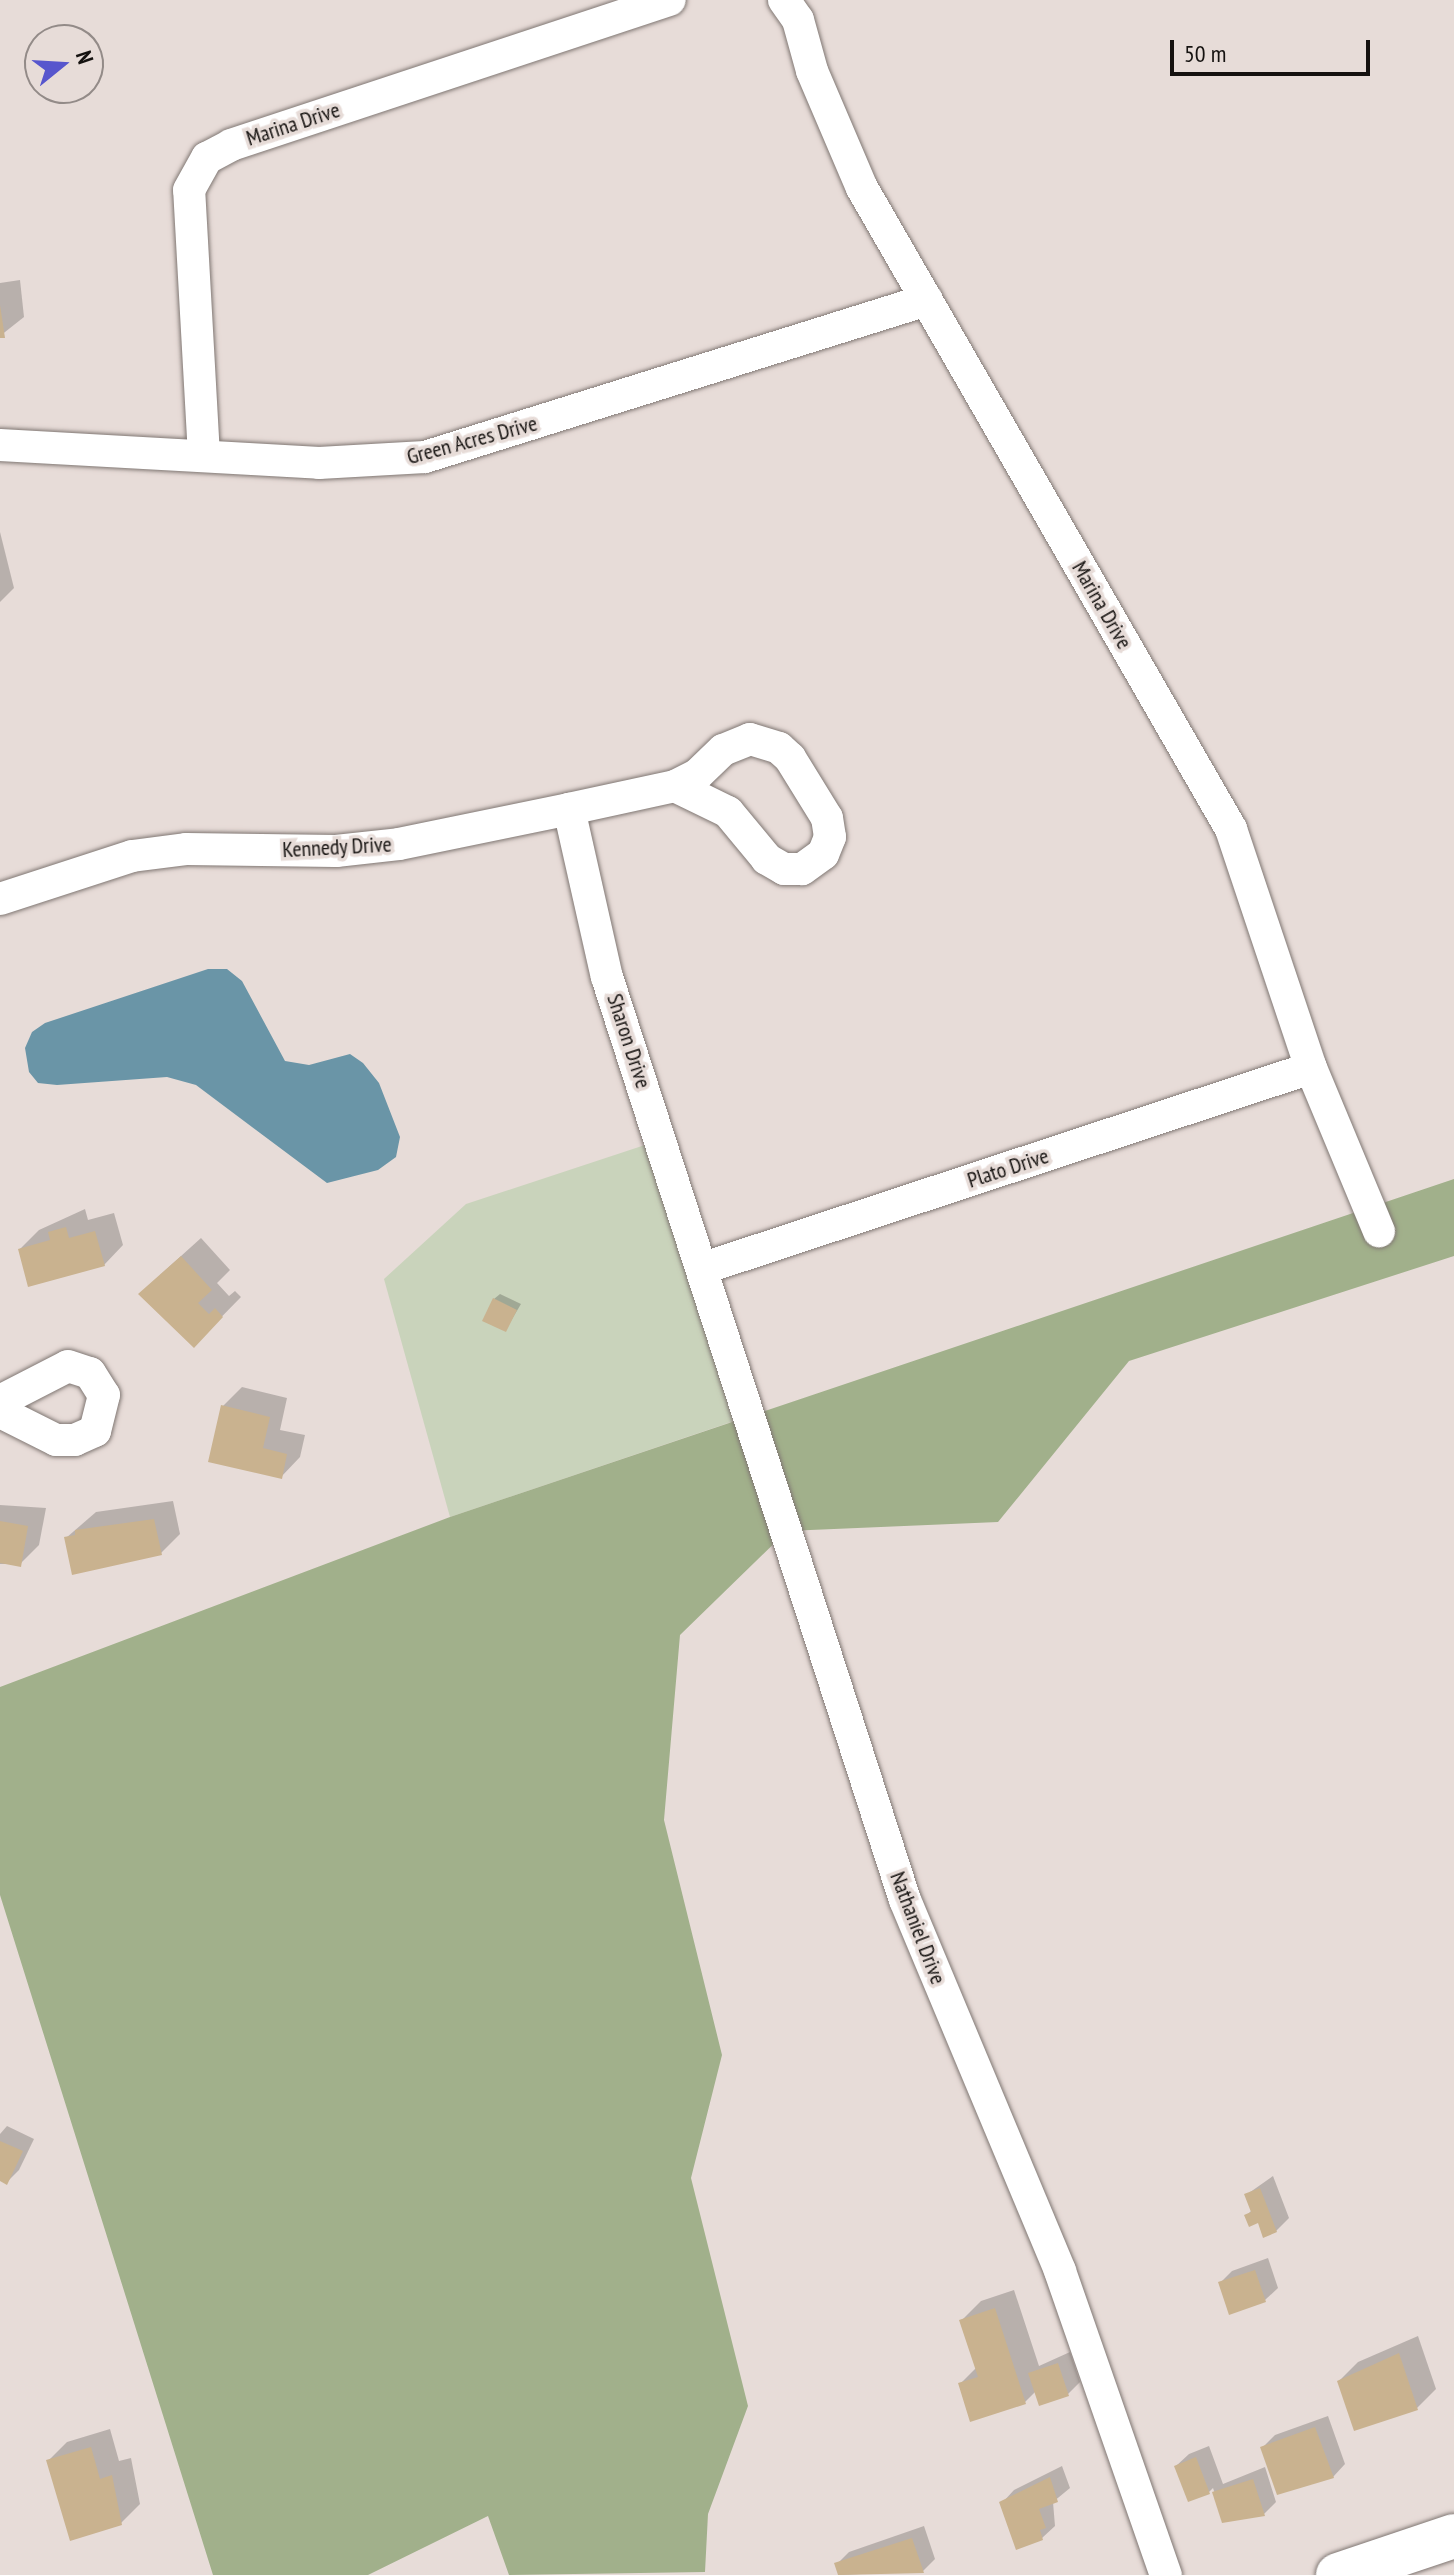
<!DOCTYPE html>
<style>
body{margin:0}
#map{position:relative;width:1454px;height:2575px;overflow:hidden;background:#e7dcd8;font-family:"PT Sans Narrow",sans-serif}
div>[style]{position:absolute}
.green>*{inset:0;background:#c9d3bb}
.forest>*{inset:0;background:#a1b08b}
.water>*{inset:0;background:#6a95a7}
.shadow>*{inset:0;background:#0003}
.building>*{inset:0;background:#c9b28f}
.roads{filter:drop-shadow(0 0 2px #807773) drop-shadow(0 0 2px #807773)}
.street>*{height:32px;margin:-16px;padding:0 16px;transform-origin:16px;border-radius:16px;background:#fff}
.secondary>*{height:44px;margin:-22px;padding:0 22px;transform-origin:22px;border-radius:22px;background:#fff}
span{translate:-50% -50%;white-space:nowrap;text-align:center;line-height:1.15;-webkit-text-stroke:7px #e7dcd8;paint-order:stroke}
.street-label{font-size:22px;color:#151210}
.north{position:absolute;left:24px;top:24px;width:80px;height:80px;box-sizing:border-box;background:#e7dcd8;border:2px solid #938b88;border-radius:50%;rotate:72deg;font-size:22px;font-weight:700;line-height:32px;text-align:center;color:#151210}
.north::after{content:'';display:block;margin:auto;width:28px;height:36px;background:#5756cd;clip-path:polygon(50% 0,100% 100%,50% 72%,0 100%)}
.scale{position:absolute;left:1170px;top:40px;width:200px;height:36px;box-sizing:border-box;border:4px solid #151210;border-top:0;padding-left:10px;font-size:24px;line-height:28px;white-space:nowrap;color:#151210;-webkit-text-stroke:6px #e7dcd8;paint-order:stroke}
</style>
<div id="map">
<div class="green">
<i style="clip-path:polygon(648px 1144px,740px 1419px,450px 1517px,384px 1279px,466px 1204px)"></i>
</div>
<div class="forest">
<i style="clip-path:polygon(1454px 1179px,1454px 1256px,1129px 1361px,998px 1522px,787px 1531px,680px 1635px,664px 1820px,722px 2055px,691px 2178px,748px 2406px,708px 2514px,705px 2572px,509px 2575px,488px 2516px,368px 2575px,213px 2575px,0 1895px,0 1687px,450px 1517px)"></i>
</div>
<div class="water">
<i style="clip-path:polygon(208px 969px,227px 969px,242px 981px,285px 1061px,309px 1065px,350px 1054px,363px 1063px,379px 1083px,400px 1137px,396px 1157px,378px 1170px,327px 1183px,196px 1085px,167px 1077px,57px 1085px,38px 1083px,29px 1072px,25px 1048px,32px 1032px,45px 1023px)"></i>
</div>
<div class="shadow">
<i style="clip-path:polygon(20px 280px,24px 317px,0 336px,0 283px)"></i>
<i style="clip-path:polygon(0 532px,14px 588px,0 602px)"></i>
<i style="clip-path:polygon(85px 1209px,88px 1220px,114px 1213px,123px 1245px,104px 1265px,20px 1249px,39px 1230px)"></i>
<i style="clip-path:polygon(201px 1238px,230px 1270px,217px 1283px,229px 1296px,235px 1291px,241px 1297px,194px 1345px,160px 1275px)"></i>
<i style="clip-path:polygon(500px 1294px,521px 1304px,506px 1329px,494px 1299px)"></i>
<i style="clip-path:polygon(242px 1387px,287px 1398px,280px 1430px,305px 1435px,300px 1457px,281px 1477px,223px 1406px)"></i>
<i style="clip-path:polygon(173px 1501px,180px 1534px,161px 1553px,66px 1538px,96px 1512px)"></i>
<i style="clip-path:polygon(0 1505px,46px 1508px,39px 1545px,20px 1564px,0 1564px)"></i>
<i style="clip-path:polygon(7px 2126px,34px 2139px,19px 2170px,7px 2182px,0 2179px,0 2134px)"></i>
<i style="clip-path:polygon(1273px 2176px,1289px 2218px,1276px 2231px,1247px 2215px,1252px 2210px,1246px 2195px)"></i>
<i style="clip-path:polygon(1268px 2258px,1278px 2288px,1265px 2300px,1220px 2283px,1232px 2271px)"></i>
<i style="clip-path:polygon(1014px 2290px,1039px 2366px,1070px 2352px,1080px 2382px,1068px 2394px,1036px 2391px,1025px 2402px,960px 2384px,977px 2367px,962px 2320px,981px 2301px)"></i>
<i style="clip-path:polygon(1418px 2336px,1436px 2389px,1417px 2408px,1355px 2429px,1339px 2381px,1358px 2362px)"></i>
<i style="clip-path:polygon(1328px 2416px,1345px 2464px,1333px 2477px,1262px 2448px,1275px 2435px)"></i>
<i style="clip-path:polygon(110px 2429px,119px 2461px,131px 2458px,140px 2504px,121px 2523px,48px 2461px,67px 2442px)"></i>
<i style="clip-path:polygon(1209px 2446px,1223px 2484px,1265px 2467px,1276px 2502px,1264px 2514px,1224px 2521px,1213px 2488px,1209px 2492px,1176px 2466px,1189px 2454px)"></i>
<i style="clip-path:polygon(1062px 2466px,1070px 2488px,1053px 2502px,1055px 2526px,1042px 2538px,1002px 2503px,1014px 2490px)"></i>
<i style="clip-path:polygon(924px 2526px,935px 2559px,923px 2571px,840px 2575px,837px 2564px,849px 2552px)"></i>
</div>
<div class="building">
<i style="clip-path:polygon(0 305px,5px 338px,0 338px)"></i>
<i style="clip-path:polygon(66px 1227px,69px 1238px,95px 1231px,105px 1266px,28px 1287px,18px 1249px,50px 1240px,48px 1232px)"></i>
<i style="clip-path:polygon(181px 1256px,212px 1290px,198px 1303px,209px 1314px,215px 1308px,223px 1317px,194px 1348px,138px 1294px)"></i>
<i style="clip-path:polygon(493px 1298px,517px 1310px,506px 1332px,482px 1321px)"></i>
<i style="clip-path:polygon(221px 1405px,270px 1417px,263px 1448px,287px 1454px,282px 1479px,208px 1462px)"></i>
<i style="clip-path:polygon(154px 1519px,162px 1555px,72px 1575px,64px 1537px,75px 1535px,75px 1530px)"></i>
<i style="clip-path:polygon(0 1521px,28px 1526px,21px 1567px,0 1563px)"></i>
<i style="clip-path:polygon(0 2141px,23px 2151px,7px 2185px,0 2181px)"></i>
<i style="clip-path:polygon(1260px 2188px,1277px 2232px,1263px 2238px,1258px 2223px,1249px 2227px,1244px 2215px,1251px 2212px,1244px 2194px)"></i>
<i style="clip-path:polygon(1255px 2270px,1266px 2302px,1229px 2315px,1218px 2282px)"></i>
<i style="clip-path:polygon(995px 2308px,1026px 2404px,970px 2422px,958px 2383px,978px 2377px,959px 2320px)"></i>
<i style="clip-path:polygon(1399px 2353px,1418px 2410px,1354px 2431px,1337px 2381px)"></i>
<i style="clip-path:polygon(1058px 2363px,1069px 2396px,1039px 2406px,1028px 2373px)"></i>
<i style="clip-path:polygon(1315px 2427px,1334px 2478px,1277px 2495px,1260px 2447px)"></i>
<i style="clip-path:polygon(91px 2447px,100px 2479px,112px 2475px,122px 2525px,70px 2541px,46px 2460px)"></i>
<i style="clip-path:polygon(1196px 2457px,1210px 2494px,1188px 2502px,1174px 2466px)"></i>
<i style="clip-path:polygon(1050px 2477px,1058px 2502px,1039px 2509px,1046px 2528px,1040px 2530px,1043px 2540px,1016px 2550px,999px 2502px)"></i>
<i style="clip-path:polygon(1253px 2479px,1265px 2516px,1222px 2523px,1212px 2492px)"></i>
<i style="clip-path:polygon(912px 2538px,924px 2573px,838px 2575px,834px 2563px)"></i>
</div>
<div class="roads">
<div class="street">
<i style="left:784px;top:0;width:24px;rotate:55deg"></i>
<i style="left:798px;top:20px;width:53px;rotate:74.6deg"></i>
<i style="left:812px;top:71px;width:127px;rotate:66.9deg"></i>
<i style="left:862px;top:188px;width:740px;rotate:60.07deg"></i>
<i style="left:1231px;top:829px;width:252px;rotate:71.5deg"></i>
<i style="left:1311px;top:1068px;width:177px;rotate:67.4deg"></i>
<i style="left:0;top:445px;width:320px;rotate:3.2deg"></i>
<i style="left:319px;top:463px;width:106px;rotate:-3.2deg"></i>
<i style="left:425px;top:457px;width:526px;rotate:-17.37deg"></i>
<i style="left:204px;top:456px;width:266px;rotate:-93.2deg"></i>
<i style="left:189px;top:190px;width:37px;rotate:-61deg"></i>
<i style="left:207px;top:158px;width:27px;rotate:-28deg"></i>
<i style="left:231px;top:145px;width:462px;rotate:-18.3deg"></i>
<i style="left:569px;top:809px;width:172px;rotate:77.3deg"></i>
<i style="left:607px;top:977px;width:970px;rotate:72.11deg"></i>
<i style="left:905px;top:1900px;width:402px;rotate:67.3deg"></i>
<i style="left:1060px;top:2271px;width:322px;rotate:70.8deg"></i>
<i style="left:0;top:899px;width:139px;rotate:-18deg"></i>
<i style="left:132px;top:856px;width:54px;rotate:-7.4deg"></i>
<i style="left:186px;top:849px;width:150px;rotate:0.8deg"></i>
<i style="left:336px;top:851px;width:63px;rotate:-6.3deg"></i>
<i style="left:399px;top:844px;width:174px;rotate:-11.6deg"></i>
<i style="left:569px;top:809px;width:108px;rotate:-12.2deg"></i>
<i style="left:675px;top:786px;width:25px;rotate:-27deg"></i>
<i style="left:697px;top:775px;width:36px;rotate:-44deg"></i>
<i style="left:723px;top:750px;width:29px;rotate:-22deg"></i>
<i style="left:750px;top:739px;width:30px;rotate:17deg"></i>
<i style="left:779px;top:748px;width:15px;rotate:42deg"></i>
<i style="left:790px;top:758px;width:70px;rotate:58.3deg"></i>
<i style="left:827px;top:818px;width:19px;rotate:81deg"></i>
<i style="left:830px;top:837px;width:18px;rotate:112deg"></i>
<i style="left:823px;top:854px;width:26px;rotate:144deg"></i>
<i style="left:802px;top:869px;width:18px;rotate:180deg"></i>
<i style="left:784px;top:869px;width:20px;rotate:-150deg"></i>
<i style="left:767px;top:859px;width:61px;rotate:-129.7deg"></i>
<i style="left:728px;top:812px;width:59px;rotate:-153.9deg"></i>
<i style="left:704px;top:1268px;width:639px;rotate:-18.24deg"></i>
<i style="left:0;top:1401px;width:76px;rotate:-27.2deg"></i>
<i style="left:68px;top:1366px;width:23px;rotate:18deg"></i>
<i style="left:90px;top:1373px;width:26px;rotate:58deg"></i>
<i style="left:104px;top:1395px;width:37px;rotate:104deg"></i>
<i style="left:95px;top:1431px;width:22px;rotate:156deg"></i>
<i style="left:75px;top:1440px;width:19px;rotate:180deg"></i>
<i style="left:56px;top:1440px;width:63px;rotate:-153.4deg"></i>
</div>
<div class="secondary">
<i style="left:1338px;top:2575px;width:122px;rotate:-18.6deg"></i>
</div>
</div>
<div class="street-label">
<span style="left:293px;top:124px;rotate:-18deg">Marina Drive</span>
<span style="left:472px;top:440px;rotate:-15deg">Green Acres Drive</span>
<span style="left:1102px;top:605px;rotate:60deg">Marina Drive</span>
<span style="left:337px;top:847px;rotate:-3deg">Kennedy Drive</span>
<span style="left:629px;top:1041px;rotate:72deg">Sharon Drive</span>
<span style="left:1008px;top:1168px;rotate:-18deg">Plato Drive</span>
<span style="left:918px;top:1928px;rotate:69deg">Nathaniel Drive</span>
</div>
<div class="north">N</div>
<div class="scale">50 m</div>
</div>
